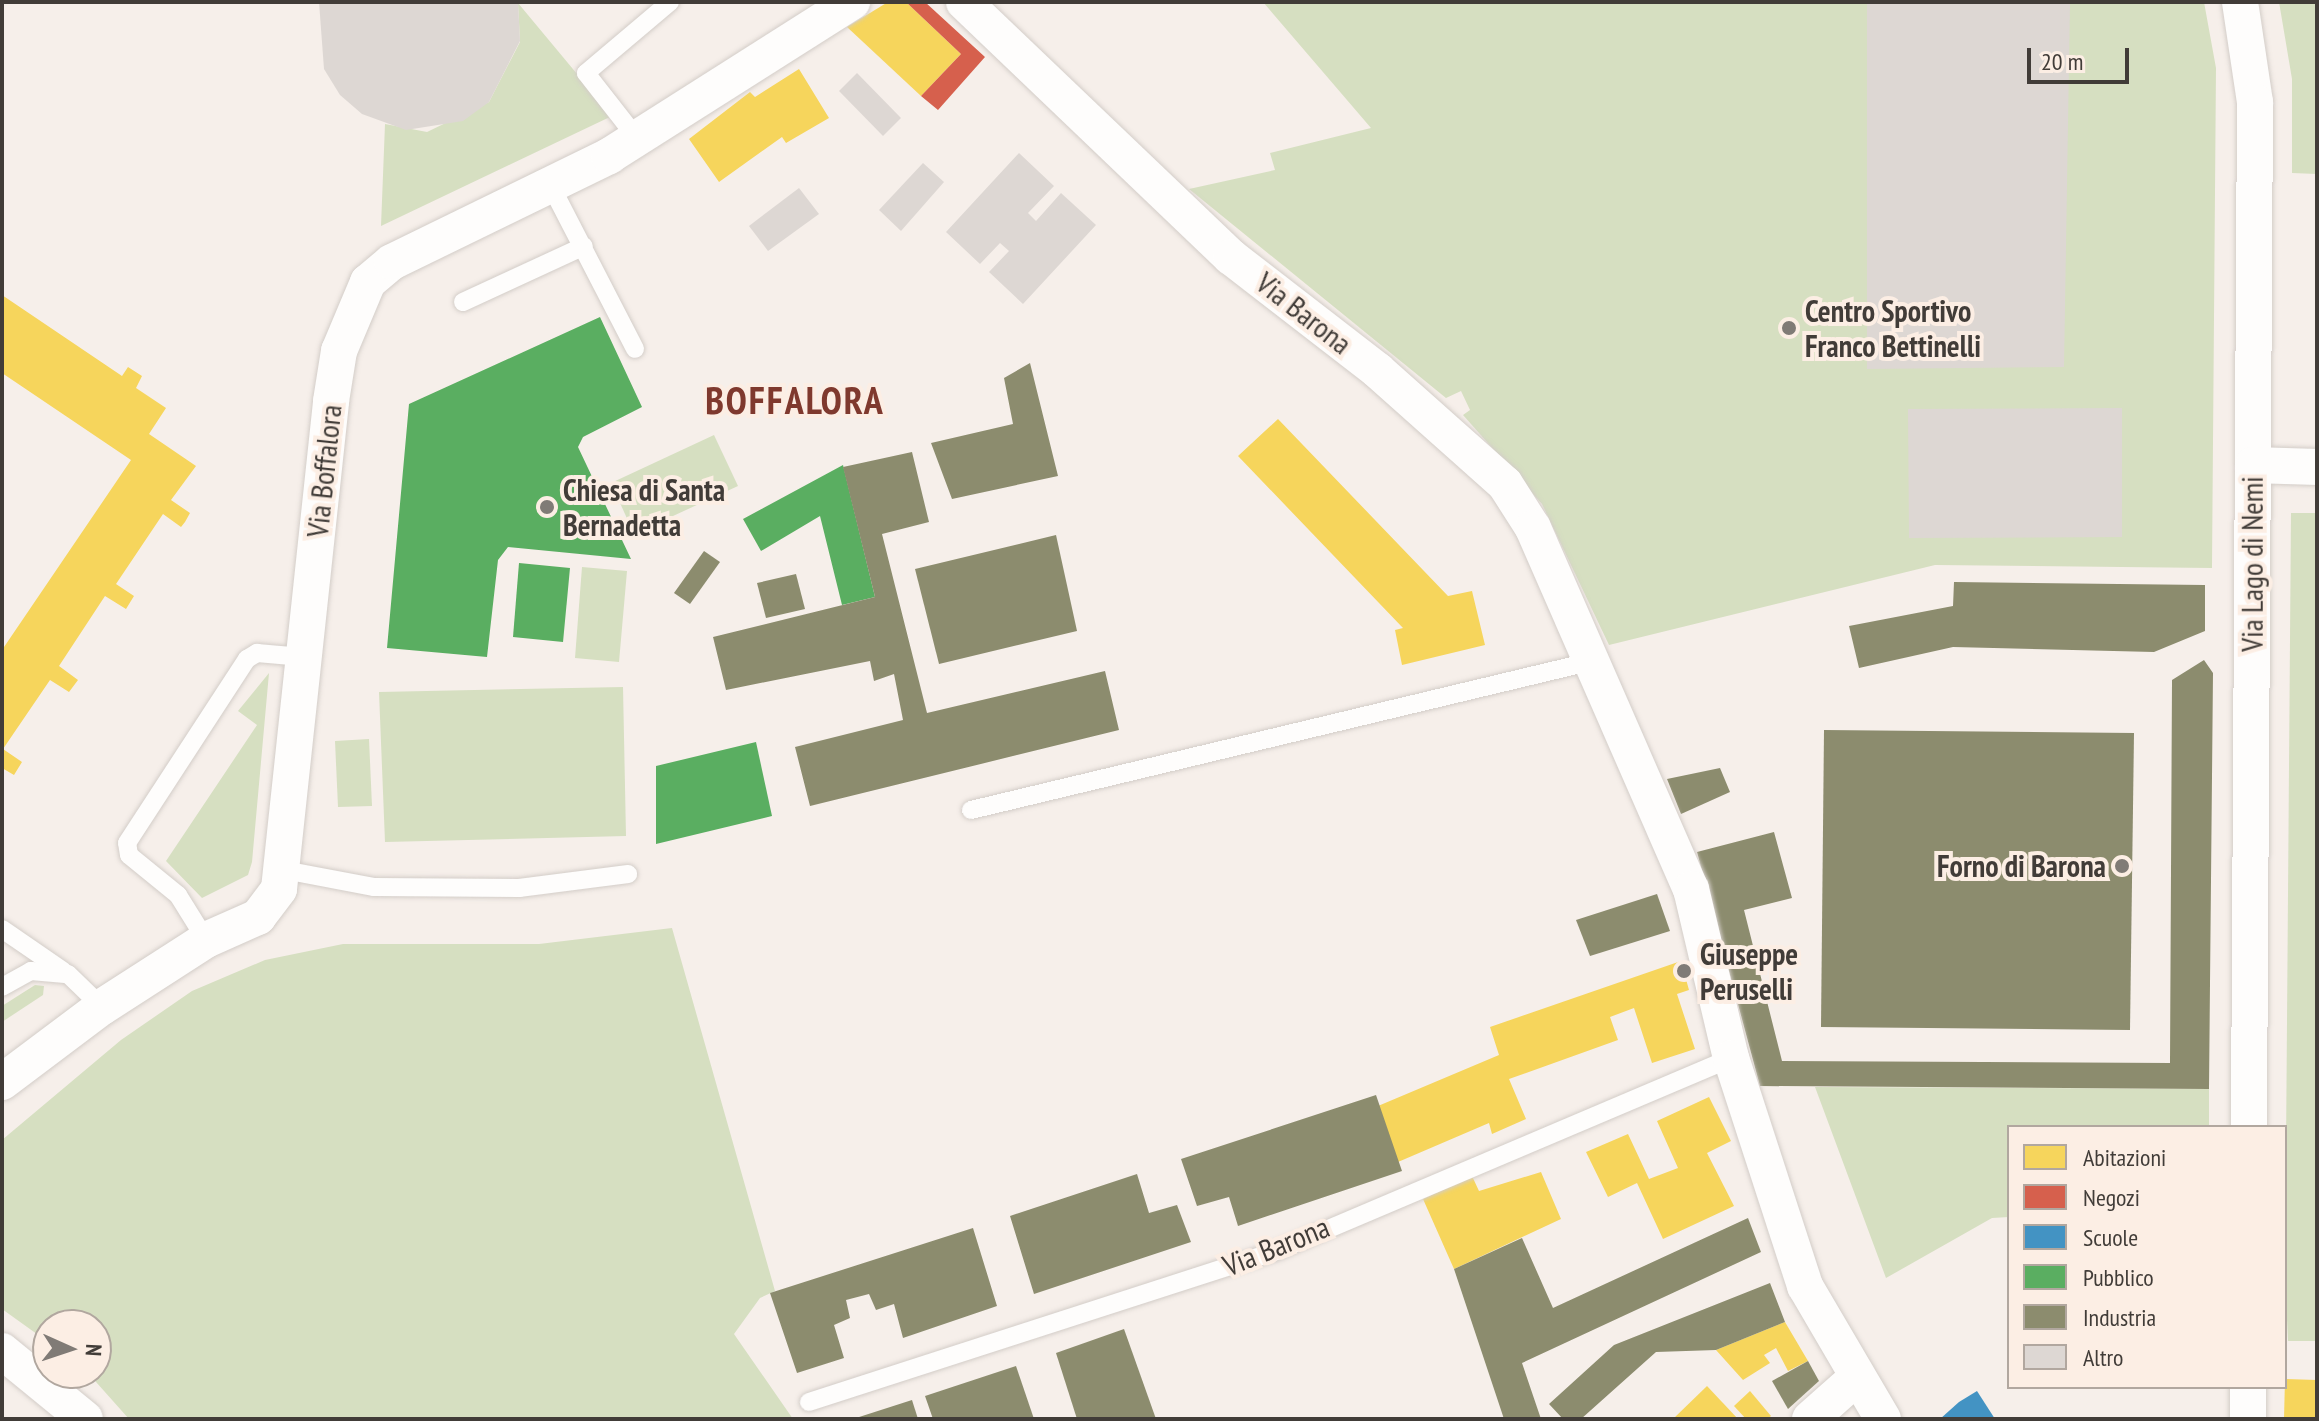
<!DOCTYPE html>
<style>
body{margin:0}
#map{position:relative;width:2319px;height:1421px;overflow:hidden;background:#f6efea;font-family:"PT Sans Narrow",sans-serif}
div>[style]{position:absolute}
.green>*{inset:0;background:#d6dfc1}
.homes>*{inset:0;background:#f6d55c}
.shops>*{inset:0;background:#d6604d}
.schools>*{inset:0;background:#4393c3}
.public>*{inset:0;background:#5aae61}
.industry>*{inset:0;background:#8c8c6e}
.building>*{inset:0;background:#ddd7d3}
.roads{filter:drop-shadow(0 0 2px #d3cdc8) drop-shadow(0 0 2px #d3cdc8)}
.service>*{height:18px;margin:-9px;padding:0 9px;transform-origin:9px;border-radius:9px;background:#fefdfc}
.minor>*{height:36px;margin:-18px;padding:0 18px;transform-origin:18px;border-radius:18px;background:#fefdfc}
.dots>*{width:22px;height:22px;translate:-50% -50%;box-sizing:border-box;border:4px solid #fceee4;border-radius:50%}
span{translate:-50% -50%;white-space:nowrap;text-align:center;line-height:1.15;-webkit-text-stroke:8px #fceee4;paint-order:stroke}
.poi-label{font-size:30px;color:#413c38;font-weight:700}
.left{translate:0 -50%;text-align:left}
.right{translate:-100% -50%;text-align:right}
.street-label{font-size:30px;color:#413c38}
.district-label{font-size:38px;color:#7f392e;font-weight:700;letter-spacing:2px}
.frame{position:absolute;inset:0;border:4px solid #413c38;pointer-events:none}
.legend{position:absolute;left:2007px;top:1125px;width:280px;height:264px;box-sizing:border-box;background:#fceee4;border:2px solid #b1a79f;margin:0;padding:10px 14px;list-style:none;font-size:24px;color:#413c38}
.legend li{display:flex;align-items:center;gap:16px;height:40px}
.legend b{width:40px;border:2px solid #b1a79f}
.north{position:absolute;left:32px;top:1309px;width:80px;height:80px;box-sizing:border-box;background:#fceee4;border:2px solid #b1a79f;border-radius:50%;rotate:93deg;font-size:22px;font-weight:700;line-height:32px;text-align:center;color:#413c38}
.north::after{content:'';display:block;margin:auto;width:28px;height:36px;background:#807b76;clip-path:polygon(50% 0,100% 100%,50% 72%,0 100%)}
.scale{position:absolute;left:2027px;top:48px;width:102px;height:36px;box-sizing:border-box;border:4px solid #413c38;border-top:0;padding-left:10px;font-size:24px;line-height:28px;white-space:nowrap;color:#413c38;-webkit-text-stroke:6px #fceee4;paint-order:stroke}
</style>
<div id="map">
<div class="green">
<i style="clip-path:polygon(1263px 2px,2204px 2px,2216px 68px,2212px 568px,1935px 565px,1609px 645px,1542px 504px,1463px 415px,1470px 410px,1461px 391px,1446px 398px,1189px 189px,1275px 170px,1270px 153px,1371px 128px)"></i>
<i style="clip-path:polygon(2279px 2px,2317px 2px,2317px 174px,2292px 173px,2292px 79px)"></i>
<i style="clip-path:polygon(518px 3px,612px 116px,381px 226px,385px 124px,427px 132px,489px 102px,520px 42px)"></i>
<i style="clip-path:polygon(714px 435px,738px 486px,634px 534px,611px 483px)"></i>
<i style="clip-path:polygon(2291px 513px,2317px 513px,2317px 1341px,2288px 1341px,2285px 1276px)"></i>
<i style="clip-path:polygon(582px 567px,627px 571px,619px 662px,575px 658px)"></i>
<i style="clip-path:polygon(269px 673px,252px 862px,248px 875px,202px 898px,166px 861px,257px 725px,238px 711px)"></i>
<i style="clip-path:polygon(623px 687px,626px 836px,385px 842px,379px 692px)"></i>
<i style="clip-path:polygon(369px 739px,372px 806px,338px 807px,335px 741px)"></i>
<i style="clip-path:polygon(672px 928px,775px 1291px,760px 1298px,734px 1334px,793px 1419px,129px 1419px,88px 1373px,96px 1373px,96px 1325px,48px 1325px,48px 1342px,2px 1309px,2px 1140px,121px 1040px,192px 991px,265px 960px,343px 944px,539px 944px)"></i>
<i style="clip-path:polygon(35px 985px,44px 986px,43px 995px,2px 1022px,2px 1006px)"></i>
<i style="clip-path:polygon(1815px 1087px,2209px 1089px,2209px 1127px,2009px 1127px,2009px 1217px,1992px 1218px,1886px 1278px)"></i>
</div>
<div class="homes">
<i style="clip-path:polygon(888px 2px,906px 2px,961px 54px,921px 96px,847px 27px)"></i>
<i style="clip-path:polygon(799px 69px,829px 118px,786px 143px,782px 137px,719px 182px,689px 139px,750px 92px,755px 97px)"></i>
<i style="clip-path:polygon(2px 295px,122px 376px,128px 367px,142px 376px,136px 388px,166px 408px,149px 434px,196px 466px,171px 500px,190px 513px,185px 522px,181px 527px,163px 514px,116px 584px,134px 596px,126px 609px,105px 596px,59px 666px,78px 680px,69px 692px,50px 680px,3px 749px,22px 762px,14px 775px,2px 768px,2px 650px,131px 460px,2px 373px)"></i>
<i style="clip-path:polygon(1278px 419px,1448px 596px,1472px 591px,1485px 645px,1402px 665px,1395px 630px,1403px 628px,1238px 456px)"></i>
<i style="clip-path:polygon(1681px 961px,1689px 990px,1677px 994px,1695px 1049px,1652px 1063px,1634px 1008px,1610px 1017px,1618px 1040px,1509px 1079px,1526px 1119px,1492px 1134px,1489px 1123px,1398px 1162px,1378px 1106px,1499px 1055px,1490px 1027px)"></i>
<i style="clip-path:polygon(1709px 1097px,1731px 1141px,1707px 1153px,1734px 1206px,1663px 1239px,1637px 1183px,1608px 1197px,1586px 1152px,1628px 1134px,1649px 1179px,1678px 1168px,1657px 1121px)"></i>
<i style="clip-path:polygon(1541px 1172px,1561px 1219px,1454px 1269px,1423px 1199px,1472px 1176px,1479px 1191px)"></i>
<i style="clip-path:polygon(1785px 1322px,1808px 1361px,1788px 1371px,1776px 1348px,1764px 1355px,1770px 1363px,1743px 1380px,1716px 1350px)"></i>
<i style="clip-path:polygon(2285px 1379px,2317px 1380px,2317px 1419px,2284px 1419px)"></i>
<i style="clip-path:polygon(1707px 1386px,1738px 1419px,1673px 1419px)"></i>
<i style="clip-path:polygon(1750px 1391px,1771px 1416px,1767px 1419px,1746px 1419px,1734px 1406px)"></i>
</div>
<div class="shops">
<i style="clip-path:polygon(906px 2px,925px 2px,985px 57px,938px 110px,921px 96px,961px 54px)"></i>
</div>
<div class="schools">
<i style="clip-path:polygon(1977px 1391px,1995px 1419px,1940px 1419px,1959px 1402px)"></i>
</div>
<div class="public">
<i style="clip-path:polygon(600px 317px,642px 407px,583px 437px,578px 447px,631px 559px,508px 547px,498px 560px,487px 657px,387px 648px,409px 404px)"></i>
<i style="clip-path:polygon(843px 465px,875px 597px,842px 605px,820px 516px,761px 551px,743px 519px)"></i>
<i style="clip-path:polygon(519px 563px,570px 568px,563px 642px,513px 637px)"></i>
<i style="clip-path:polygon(756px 742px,772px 816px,656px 844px,656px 766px)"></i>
</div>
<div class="industry">
<i style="clip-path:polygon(1030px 363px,1058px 476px,952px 499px,931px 443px,1013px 424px,1004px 378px)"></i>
<i style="clip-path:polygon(912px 452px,929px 522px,882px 534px,927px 713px,1105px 671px,1119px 730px,810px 806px,795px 747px,903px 720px,894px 674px,874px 681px,870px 661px,726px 690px,713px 637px,875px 597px,843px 467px)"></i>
<i style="clip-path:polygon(1056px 535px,1077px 631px,939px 664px,915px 569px)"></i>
<i style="clip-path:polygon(704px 551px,720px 562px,690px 604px,674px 593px)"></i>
<i style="clip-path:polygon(796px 574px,805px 609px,766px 618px,757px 583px)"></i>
<i style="clip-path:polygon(1954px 582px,2205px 585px,2205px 631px,2154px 652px,1953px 647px,1859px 668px,1849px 626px,1953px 606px)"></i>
<i style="clip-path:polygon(2204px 660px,2213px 673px,2209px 1089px,1760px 1086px,1697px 852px,1774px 832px,1792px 898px,1744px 910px,1782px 1061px,2170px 1063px,2172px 680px)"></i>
<i style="clip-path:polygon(1824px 730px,2134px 733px,2130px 1030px,1821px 1027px)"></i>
<i style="clip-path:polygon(1720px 768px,1730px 792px,1681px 814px,1667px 779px)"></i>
<i style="clip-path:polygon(1657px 894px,1670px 931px,1590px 956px,1576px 920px)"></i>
<i style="clip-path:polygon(1376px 1095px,1402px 1171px,1238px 1226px,1229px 1197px,1197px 1206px,1181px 1159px)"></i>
<i style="clip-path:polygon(1137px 1174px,1149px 1213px,1177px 1205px,1191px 1242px,1034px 1294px,1010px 1216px)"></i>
<i style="clip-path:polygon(1748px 1218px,1761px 1252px,1522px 1363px,1541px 1419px,1504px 1419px,1454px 1269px,1522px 1238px,1553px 1308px)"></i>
<i style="clip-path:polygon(973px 1228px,997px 1306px,903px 1338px,894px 1304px,876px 1310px,869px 1294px,846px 1300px,850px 1318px,834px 1325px,844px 1358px,797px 1373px,770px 1293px)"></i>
<i style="clip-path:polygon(1770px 1283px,1785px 1322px,1716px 1350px,1656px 1352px,1581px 1419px,1563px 1419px,1549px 1404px,1614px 1345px)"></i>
<i style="clip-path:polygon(1124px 1329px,1156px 1419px,1077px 1419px,1056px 1353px)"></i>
<i style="clip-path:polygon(1808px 1361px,1819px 1381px,1788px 1409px,1772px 1381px)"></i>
<i style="clip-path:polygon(1016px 1366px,1034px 1419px,933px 1419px,925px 1396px)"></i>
<i style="clip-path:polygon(912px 1400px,918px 1419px,856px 1419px,856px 1418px)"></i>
</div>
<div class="building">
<i style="clip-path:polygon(319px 2px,518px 2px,520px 41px,489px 102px,463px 121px,406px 130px,362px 114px,340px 95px,324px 69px)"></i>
<i style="clip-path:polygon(1867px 2px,2070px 2px,2064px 367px,1867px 369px)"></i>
<i style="clip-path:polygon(857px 73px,901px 118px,883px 136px,839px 91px)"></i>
<i style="clip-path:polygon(1019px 153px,1054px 186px,1028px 213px,1036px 221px,1061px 193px,1096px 225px,1023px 304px,989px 272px,1009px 251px,1000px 243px,980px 264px,946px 232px)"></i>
<i style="clip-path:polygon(923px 163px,944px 182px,901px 231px,879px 210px)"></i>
<i style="clip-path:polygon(799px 188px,819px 214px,768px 251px,749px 226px)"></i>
<i style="clip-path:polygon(2122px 408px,2122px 537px,1909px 538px,1908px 409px)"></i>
</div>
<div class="roads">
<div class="service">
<i style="left:636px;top:137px;width:81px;rotate:-128deg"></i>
<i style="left:586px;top:73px;width:110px;rotate:-40.2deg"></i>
<i style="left:552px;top:188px;width:181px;rotate:62.7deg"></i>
<i style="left:463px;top:302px;width:133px;rotate:-24.8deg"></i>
<i style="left:971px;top:810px;width:635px;rotate:-13.47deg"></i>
<i style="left:284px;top:870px;width:92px;rotate:10.7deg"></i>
<i style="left:374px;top:887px;width:145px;rotate:0.4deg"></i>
<i style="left:519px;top:888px;width:110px;rotate:-7.3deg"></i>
<i style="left:2px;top:929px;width:74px;rotate:34.5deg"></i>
<i style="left:206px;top:940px;width:53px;rotate:-121.9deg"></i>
<i style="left:178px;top:895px;width:63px;rotate:-140.8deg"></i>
<i style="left:129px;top:855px;width:12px;rotate:-99deg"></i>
<i style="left:127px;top:843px;width:220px;rotate:-56.9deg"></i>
<i style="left:247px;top:659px;width:12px;rotate:-31deg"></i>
<i style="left:257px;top:653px;width:46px;rotate:5deg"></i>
<i style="left:2px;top:987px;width:33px;rotate:-29deg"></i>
<i style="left:31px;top:971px;width:37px;rotate:5deg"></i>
<i style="left:68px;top:974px;width:47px;rotate:44.1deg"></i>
<i style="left:809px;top:1402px;width:494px;rotate:-17.9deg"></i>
<i style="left:1279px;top:1250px;width:491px;rotate:-23deg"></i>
</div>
<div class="minor">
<i style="left:964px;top:2px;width:369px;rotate:43.7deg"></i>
<i style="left:1231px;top:257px;width:185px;rotate:37.7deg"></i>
<i style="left:1377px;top:370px;width:171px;rotate:41.7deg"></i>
<i style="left:1505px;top:484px;width:52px;rotate:57.5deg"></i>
<i style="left:1533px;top:528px;width:394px;rotate:66.4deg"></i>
<i style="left:1691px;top:889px;width:174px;rotate:76.7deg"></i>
<i style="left:1731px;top:1058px;width:240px;rotate:72deg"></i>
<i style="left:1805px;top:1286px;width:154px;rotate:59.6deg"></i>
<i style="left:2240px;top:2px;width:101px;rotate:81.5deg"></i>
<i style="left:2255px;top:102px;width:1025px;rotate:90.34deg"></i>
<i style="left:2253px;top:465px;width:64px;rotate:1.8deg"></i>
<i style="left:2px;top:1082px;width:125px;rotate:-36.9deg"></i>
<i style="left:102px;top:1007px;width:124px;rotate:-32.8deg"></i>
<i style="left:206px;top:940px;width:57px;rotate:-23.9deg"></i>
<i style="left:258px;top:917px;width:35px;rotate:-53deg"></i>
<i style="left:279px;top:889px;width:491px;rotate:-83.9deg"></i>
<i style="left:331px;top:401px;width:51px;rotate:-80.9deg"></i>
<i style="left:339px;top:351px;width:75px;rotate:-67.2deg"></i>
<i style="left:368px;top:282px;width:31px;rotate:-40deg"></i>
<i style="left:392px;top:262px;width:242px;rotate:-26deg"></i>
<i style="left:609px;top:156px;width:288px;rotate:-32.4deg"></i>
<i style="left:2px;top:1351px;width:107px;rotate:39.3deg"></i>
<i style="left:1810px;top:1419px;width:60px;rotate:-41.6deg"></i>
<i style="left:2248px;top:1419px;width:32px;rotate:-90deg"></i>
</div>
</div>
<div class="dots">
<i style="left:1789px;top:328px;background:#807b76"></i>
<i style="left:547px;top:507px;background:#807b76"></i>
<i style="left:2122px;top:866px;background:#807b76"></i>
<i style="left:1684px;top:971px;background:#807b76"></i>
</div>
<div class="poi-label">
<span class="left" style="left:1805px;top:328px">Centro Sportivo<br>Franco Bettinelli</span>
<span class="left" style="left:563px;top:507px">Chiesa di Santa<br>Bernadetta</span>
<span class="right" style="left:2106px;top:866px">Forno di Barona</span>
<span class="left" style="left:1700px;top:971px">Giuseppe<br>Peruselli</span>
</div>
<div class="street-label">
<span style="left:1304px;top:313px;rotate:38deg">Via Barona</span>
<span style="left:324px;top:471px;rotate:-84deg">Via Boffalora</span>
<span style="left:2252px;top:564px;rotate:-90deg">Via Lago di Nemi</span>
<span style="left:1276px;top:1246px;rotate:-22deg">Via Barona</span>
</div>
<div class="district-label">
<span style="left:795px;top:400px">BOFFALORA</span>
</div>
<div class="frame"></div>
<ul class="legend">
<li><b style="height:22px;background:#f6d55c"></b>Abitazioni</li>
<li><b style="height:22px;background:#d6604d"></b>Negozi</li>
<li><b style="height:22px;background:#4393c3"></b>Scuole</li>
<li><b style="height:22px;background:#5aae61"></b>Pubblico</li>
<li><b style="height:22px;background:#8c8c6e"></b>Industria</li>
<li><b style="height:22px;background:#ddd7d3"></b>Altro</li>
</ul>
<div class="north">N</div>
<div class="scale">20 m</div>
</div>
